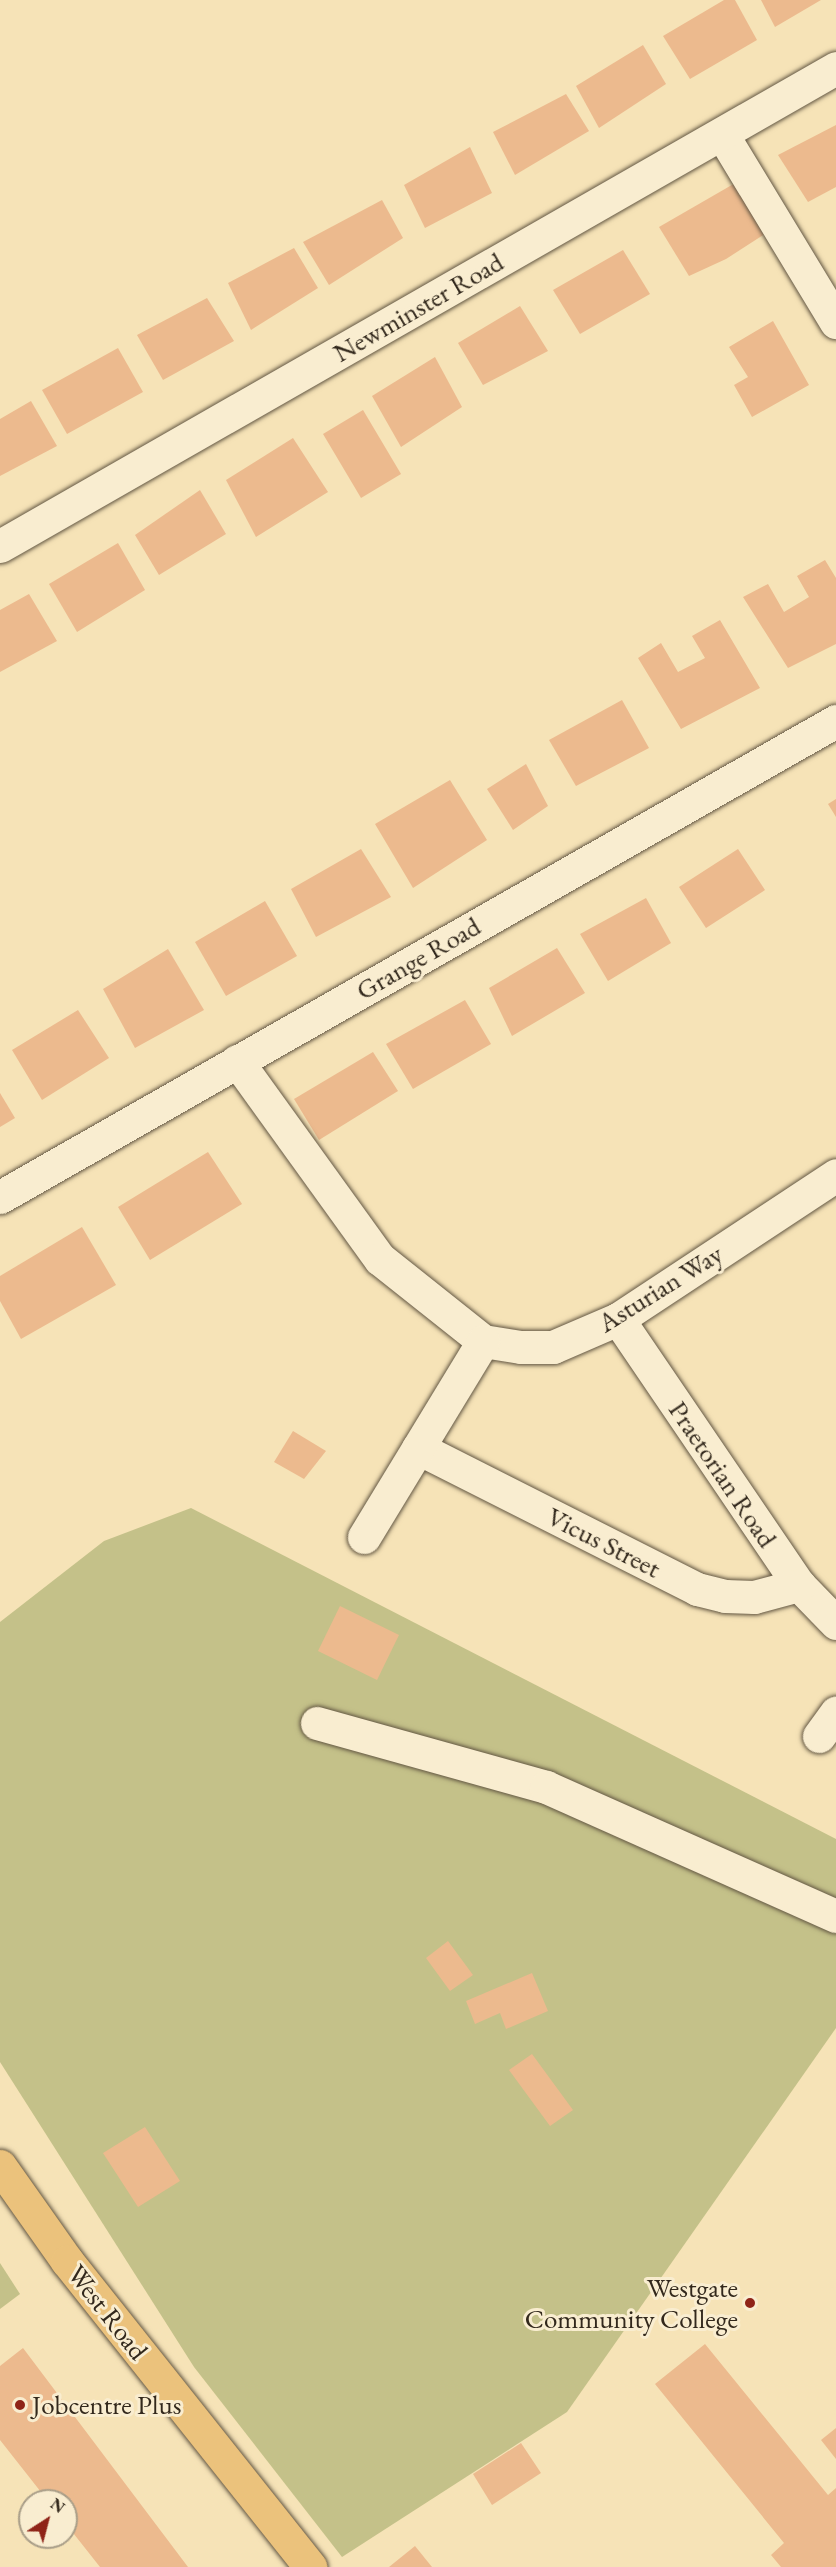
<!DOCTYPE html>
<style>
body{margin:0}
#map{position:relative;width:836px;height:2567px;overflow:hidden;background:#f6e3b7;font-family:"EB Garamond",serif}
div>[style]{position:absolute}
.green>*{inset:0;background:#c4c189}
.building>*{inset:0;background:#ecba8e}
.roads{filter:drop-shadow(0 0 2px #635743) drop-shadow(0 0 2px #635743)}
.minor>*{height:33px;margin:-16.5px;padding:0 16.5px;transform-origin:16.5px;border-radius:16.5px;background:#f9edd0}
.major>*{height:33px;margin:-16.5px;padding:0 16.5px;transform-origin:16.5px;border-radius:16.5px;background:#ebc27c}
.dots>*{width:16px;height:16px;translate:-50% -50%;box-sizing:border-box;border:3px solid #f9edd0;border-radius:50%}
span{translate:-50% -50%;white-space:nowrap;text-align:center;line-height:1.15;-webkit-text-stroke:6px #f9edd0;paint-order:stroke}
.street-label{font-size:27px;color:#32281c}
.poi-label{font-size:27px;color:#32281c}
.right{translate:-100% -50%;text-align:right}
.left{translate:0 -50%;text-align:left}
.north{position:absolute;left:18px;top:2489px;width:60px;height:60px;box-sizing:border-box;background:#f9edd0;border:2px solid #a99e88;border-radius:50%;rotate:36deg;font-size:16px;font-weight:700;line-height:24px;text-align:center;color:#32281c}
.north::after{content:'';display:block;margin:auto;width:21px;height:27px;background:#8f2418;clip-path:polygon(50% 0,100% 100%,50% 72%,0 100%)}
</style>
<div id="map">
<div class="green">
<i style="clip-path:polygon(191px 1508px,836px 1839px,836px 2028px,567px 2412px,342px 2557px,194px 2367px,0 2062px,0 1622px,104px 1541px)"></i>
<i style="clip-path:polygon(0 2263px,20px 2294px,0 2309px)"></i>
</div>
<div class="building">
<i style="clip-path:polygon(724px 0,735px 0,757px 40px,690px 79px,663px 36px)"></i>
<i style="clip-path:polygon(761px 0,821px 0,775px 27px)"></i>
<i style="clip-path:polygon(643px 45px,666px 84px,599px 128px,576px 86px)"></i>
<i style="clip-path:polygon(566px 94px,589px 131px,515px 175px,493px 132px)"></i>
<i style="clip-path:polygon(836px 125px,836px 187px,808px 202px,778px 155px)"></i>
<i style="clip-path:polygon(470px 147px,492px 193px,425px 228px,404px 185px)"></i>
<i style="clip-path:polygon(737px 182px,768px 232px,726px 259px,689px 276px,659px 227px)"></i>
<i style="clip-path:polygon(382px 200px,403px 238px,329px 285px,303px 242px)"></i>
<i style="clip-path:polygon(294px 248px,318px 288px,251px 330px,228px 283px)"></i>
<i style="clip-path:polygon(623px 250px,650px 294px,580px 334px,553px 290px)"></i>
<i style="clip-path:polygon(207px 298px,234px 341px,163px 380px,137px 335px)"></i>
<i style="clip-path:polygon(520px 306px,548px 351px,483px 385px,458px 343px)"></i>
<i style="clip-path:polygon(773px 321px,809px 385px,752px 417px,734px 385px,748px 377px,729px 347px)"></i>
<i style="clip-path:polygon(118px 348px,143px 392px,67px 434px,42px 390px)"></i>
<i style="clip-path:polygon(435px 357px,462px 407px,401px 447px,372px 396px)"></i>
<i style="clip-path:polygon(31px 401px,57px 446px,0 476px,0 419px)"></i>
<i style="clip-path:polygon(363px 410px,401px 474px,361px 498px,323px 434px)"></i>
<i style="clip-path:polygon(293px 438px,328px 492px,256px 537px,226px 480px)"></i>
<i style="clip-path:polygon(200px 490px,226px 534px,159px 575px,135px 535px)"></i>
<i style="clip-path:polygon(118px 543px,145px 590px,77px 632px,49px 584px)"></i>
<i style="clip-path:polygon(825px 560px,836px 578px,836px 644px,788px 668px,743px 597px,768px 584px,784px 612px,809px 597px,797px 576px)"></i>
<i style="clip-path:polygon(29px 594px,57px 641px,0 672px,0 610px)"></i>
<i style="clip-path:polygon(720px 620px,760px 688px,681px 729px,638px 658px,661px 643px,678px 672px,705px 658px,692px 636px)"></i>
<i style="clip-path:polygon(622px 700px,649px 748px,576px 786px,549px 740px)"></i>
<i style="clip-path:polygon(526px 764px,548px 806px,513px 830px,487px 789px)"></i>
<i style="clip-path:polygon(450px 780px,487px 840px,413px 888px,375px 824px)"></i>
<i style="clip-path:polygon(836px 799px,836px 817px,828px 804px)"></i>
<i style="clip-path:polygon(361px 849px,391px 897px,316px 937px,291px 889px)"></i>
<i style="clip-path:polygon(738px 849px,765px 890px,706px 928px,679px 887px)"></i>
<i style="clip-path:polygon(646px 898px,671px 943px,608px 981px,580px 934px)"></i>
<i style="clip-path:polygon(265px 901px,297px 956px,226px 996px,195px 942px)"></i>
<i style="clip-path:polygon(557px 948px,585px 993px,512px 1036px,489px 988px)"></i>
<i style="clip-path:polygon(168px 949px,204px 1010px,135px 1048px,103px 989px)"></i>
<i style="clip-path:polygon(465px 1000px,491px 1044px,413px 1089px,386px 1044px)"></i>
<i style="clip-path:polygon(78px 1010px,109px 1058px,42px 1100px,12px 1050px)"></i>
<i style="clip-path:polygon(373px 1052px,398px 1091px,319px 1140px,294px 1099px)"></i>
<i style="clip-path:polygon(0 1093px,15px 1118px,0 1127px)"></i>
<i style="clip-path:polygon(208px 1152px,242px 1204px,150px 1260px,118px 1207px)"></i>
<i style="clip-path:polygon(82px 1227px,116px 1285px,21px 1339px,0 1301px,0 1276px)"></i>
<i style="clip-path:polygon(293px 1431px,326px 1451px,304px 1479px,274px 1462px)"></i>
<i style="clip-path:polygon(340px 1606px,399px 1635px,377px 1680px,318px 1651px)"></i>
<i style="clip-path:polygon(448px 1941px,473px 1975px,450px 1991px,426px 1958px)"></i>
<i style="clip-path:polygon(532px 1973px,548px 2011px,506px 2029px,500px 2013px,475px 2024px,466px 2001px)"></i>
<i style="clip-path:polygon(532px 2054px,573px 2110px,550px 2126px,509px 2070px)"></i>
<i style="clip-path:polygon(145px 2127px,180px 2181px,138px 2207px,103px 2153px)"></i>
<i style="clip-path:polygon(705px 2344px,828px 2495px,836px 2488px,836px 2567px,781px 2567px,771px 2555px,784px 2543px,655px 2384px)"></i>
<i style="clip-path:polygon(23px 2348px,188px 2567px,100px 2567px,66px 2524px,66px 2501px,48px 2501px,0 2440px,0 2366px)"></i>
<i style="clip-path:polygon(836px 2428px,836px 2459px,821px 2440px)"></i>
<i style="clip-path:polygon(521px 2443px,541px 2473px,492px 2505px,473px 2474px)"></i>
<i style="clip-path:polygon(415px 2546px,432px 2567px,389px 2567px)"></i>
</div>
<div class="roads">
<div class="minor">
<i style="left:722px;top:134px;width:220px;rotate:58.8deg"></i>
<i style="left:0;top:546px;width:963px;rotate:-29.76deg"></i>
<i style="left:237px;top:1061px;width:244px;rotate:54.2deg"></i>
<i style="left:380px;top:1259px;width:132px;rotate:38.5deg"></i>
<i style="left:483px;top:1341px;width:38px;rotate:9deg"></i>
<i style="left:521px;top:1347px;width:32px"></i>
<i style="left:553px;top:1347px;width:71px;rotate:-23.3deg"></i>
<i style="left:618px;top:1319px;width:261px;rotate:-33.4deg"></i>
<i style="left:0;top:1197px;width:962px;rotate:-29.66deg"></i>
<i style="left:618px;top:1319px;width:322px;rotate:55.8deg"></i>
<i style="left:799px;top:1585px;width:53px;rotate:45.8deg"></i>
<i style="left:418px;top:1448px;width:313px;rotate:26.8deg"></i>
<i style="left:697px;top:1589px;width:29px;rotate:14deg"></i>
<i style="left:725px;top:1596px;width:29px;rotate:2deg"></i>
<i style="left:754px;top:1597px;width:47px;rotate:-14.9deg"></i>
<i style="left:364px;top:1537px;width:229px;rotate:-58.7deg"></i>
<i style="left:317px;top:1723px;width:238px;rotate:15.6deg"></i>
<i style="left:546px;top:1787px;width:317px;rotate:24deg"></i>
<i style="left:819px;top:1736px;width:29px;rotate:-54deg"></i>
</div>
<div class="major">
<i style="left:0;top:2166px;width:116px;rotate:54.8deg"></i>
<i style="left:67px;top:2261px;width:391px;rotate:51.5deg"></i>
</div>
</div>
<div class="dots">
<i style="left:750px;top:2303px;background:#8f2418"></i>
<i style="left:20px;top:2405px;background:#8f2418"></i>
</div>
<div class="street-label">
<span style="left:418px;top:307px;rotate:-30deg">Newminster Road</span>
<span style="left:418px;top:958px;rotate:-30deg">Grange Road</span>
<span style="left:660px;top:1288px;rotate:-32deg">Asturian Way</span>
<span style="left:723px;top:1474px;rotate:56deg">Praetorian Road</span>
<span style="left:604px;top:1542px;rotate:27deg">Vicus Street</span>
<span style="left:108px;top:2312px;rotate:52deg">West Road</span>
</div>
<div class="poi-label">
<span class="right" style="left:738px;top:2303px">Westgate<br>Community College</span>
<span class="left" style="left:32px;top:2405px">Jobcentre Plus</span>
</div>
<div class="north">N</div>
</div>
